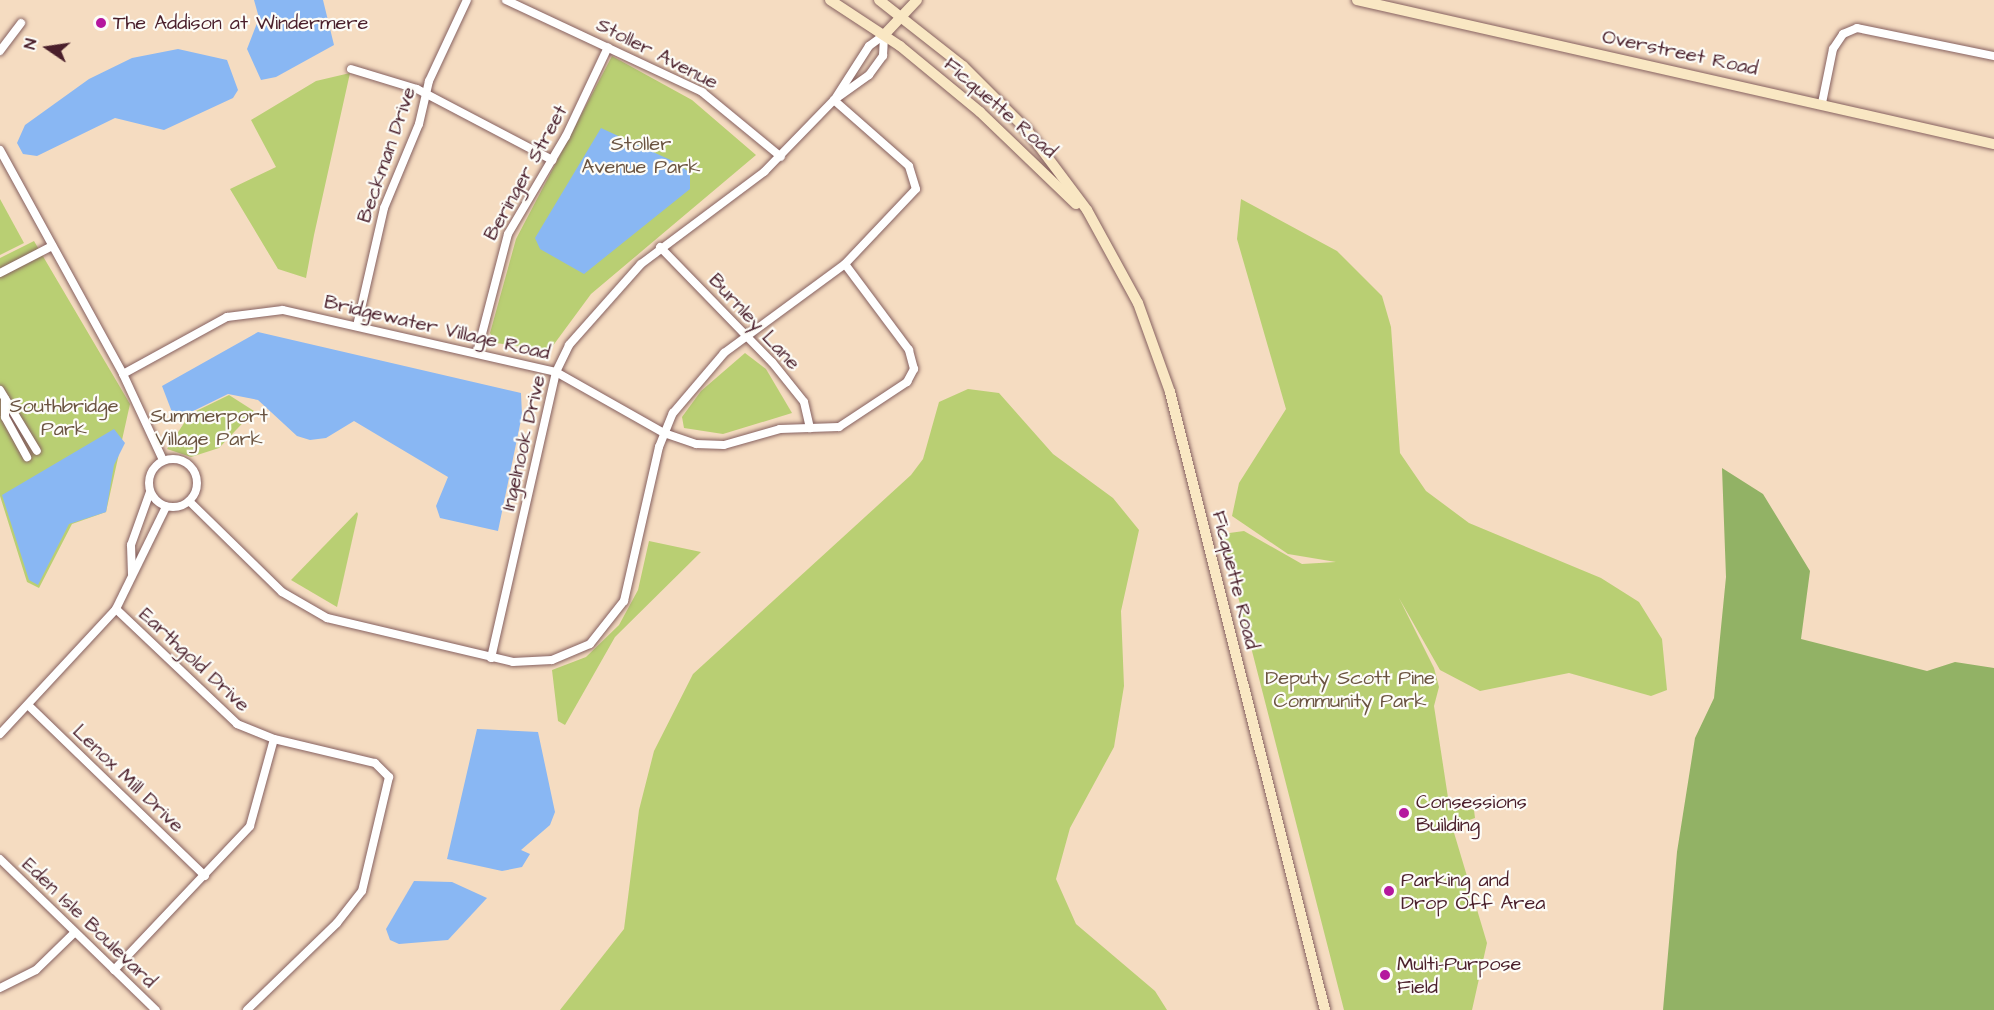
<!DOCTYPE html>
<style>
body{margin:0}
#map{position:relative;width:1994px;height:1010px;overflow:hidden;background:#f5dcc1;font-family:"Architects Daughter",sans-serif}
div>[style]{position:absolute}
.green>*{inset:0;background:#b9cf73}
.forest>*{inset:0;background:#92b265}
.water>*{inset:0;background:#89b7f3}
.roads{filter:drop-shadow(0 0 2px #866160) drop-shadow(0 0 2px #866160)}
.street>*{height:8px;margin:-4px;padding:0 4px;transform-origin:4px;border-radius:4px;background:#fff}
.street>.ring{margin:-4px;padding:0;box-sizing:content-box;background:none;border:8px solid #fff;border-radius:50%}
.secondary>*{height:10px;margin:-5px;padding:0 5px;transform-origin:5px;border-radius:5px;background:#f9e7c3}
.dots>*{width:16px;height:16px;translate:-50% -50%;box-sizing:border-box;border:3px solid #fdfcf7;border-radius:50%}
span{translate:-50% -50%;white-space:nowrap;text-align:center;line-height:1.15;-webkit-text-stroke:4.5px #fdfcf7;paint-order:stroke}
.poi-label{font-size:20px;color:#4a1f2b}
.left{translate:0 -50%;text-align:left}
.street-label{font-size:20px;color:#4a1f2b}
.park-label{font-size:20px;color:#6b5441}
.north{position:absolute;left:18px;top:18px;width:60px;height:60px;-webkit-text-stroke:4px #fdfcf7;paint-order:stroke;rotate:283deg;font-size:16px;font-weight:700;line-height:24px;text-align:center;color:#4a1f2b}
.north::after{content:'';display:block;margin:auto;width:21px;height:27px;background:#4a1f2b;clip-path:polygon(50% 0,100% 100%,50% 72%,0 100%)}
</style>
<div id="map">
<div class="green">
<i style="clip-path:polygon(612px 56px,692px 100px,756px 155px,591px 294px,549px 351px,496px 343px,490px 333px,516px 239px)"></i>
<i style="clip-path:polygon(350px 73px,314px 235px,306px 278px,278px 269px,230px 189px,276px 167px,251px 120px,316px 81px)"></i>
<i style="clip-path:polygon(0 199px,24px 243px,0 255px)"></i>
<i style="clip-path:polygon(1241px 199px,1337px 251px,1382px 296px,1391px 327px,1400px 453px,1426px 491px,1469px 523px,1601px 578px,1639px 602px,1662px 639px,1667px 690px,1651px 696px,1569px 673px,1480px 691px,1440px 670px,1399px 598px,1434px 668px,1439px 687px,1434px 706px,1449px 804px,1474px 810px,1475px 818px,1452px 826px,1487px 943px,1472px 1010px,1344px 1010px,1222px 534px,1244px 531px,1302px 564px,1336px 562px,1288px 554px,1232px 516px,1239px 483px,1286px 409px,1237px 239px)"></i>
<i style="clip-path:polygon(34px 241px,130px 404px,106px 512px,72px 524px,39px 588px,27px 582px,0 496px,0 258px)"></i>
<i style="clip-path:polygon(745px 353px,766px 369px,792px 413px,723px 434px,684px 428px,682px 417px,701px 391px)"></i>
<i style="clip-path:polygon(968px 389px,999px 393px,1053px 454px,1113px 498px,1139px 530px,1121px 611px,1124px 686px,1114px 747px,1070px 828px,1056px 879px,1076px 924px,1155px 991px,1167px 1010px,560px 1010px,624px 929px,639px 810px,654px 751px,693px 674px,911px 475px,923px 459px,939px 402px)"></i>
<i style="clip-path:polygon(229px 395px,254px 411px,219px 448px,191px 457px,167px 449px,190px 414px)"></i>
<i style="clip-path:polygon(357px 512px,358px 514px,337px 607px,291px 580px)"></i>
<i style="clip-path:polygon(649px 541px,701px 552px,615px 637px,565px 725px,558px 721px,552px 670px,586px 657px,619px 625px,638px 590px)"></i>
</div>
<div class="forest">
<i style="clip-path:polygon(1722px 468px,1763px 494px,1810px 571px,1801px 639px,1927px 671px,1955px 662px,1994px 668px,1994px 1010px,1663px 1010px,1677px 852px,1695px 738px,1714px 698px,1726px 577px)"></i>
</div>
<div class="water">
<i style="clip-path:polygon(254px 0,323px 0,334px 45px,276px 77px,261px 80px,247px 49px,259px 18px)"></i>
<i style="clip-path:polygon(178px 49px,227px 60px,238px 90px,233px 98px,164px 130px,115px 118px,37px 156px,23px 154px,17px 143px,25px 125px,89px 79px,132px 58px)"></i>
<i style="clip-path:polygon(601px 128px,677px 163px,690px 173px,690px 189px,584px 274px,540px 249px,535px 238px)"></i>
<i style="clip-path:polygon(258px 332px,521px 393px,522px 415px,498px 531px,440px 518px,436px 506px,448px 477px,354px 421px,326px 438px,310px 440px,297px 436px,258px 400px,228px 394px,175px 420px,162px 386px)"></i>
<i style="clip-path:polygon(114px 429px,125px 443px,114px 465px,106px 512px,69px 524px,38px 585px,29px 580px,2px 495px)"></i>
<i style="clip-path:polygon(477px 729px,538px 732px,555px 812px,550px 825px,521px 850px,530px 854px,522px 867px,502px 871px,447px 859px)"></i>
<i style="clip-path:polygon(414px 881px,452px 882px,487px 898px,448px 940px,399px 944px,390px 940px,386px 929px)"></i>
</div>
<div class="roads">
<div class="street">
<i style="left:506px;top:0;width:217px;rotate:25.1deg"></i>
<i style="left:702px;top:92px;width:102px;rotate:39.4deg"></i>
<i style="left:0;top:51px;width:35px;rotate:-53deg"></i>
<i style="left:351px;top:69px;width:69px;rotate:16.9deg"></i>
<i style="left:417px;top:89px;width:153px;rotate:27.7deg"></i>
<i style="left:835px;top:99px;width:63px;rotate:-57.3deg"></i>
<i style="left:869px;top:46px;width:19px;rotate:-36deg"></i>
<i style="left:1822px;top:103px;width:55px;rotate:-78.5deg"></i>
<i style="left:1833px;top:49px;width:18px;rotate:-56deg"></i>
<i style="left:1843px;top:34px;width:15px;rotate:-23deg"></i>
<i style="left:1857px;top:28px;width:140px;rotate:11.6deg"></i>
<i style="left:0;top:150px;width:256px;rotate:61.2deg"></i>
<i style="left:123px;top:374px;width:95px;rotate:65.1deg"></i>
<i style="left:660px;top:247px;width:161px;rotate:45.8deg"></i>
<i style="left:772px;top:362px;width:51px;rotate:51.3deg"></i>
<i style="left:804px;top:402px;width:27px;rotate:77deg"></i>
<i style="left:0;top:273px;width:59px;rotate:-27.4deg"></i>
<i style="left:357px;top:326px;width:121px;rotate:-77.1deg"></i>
<i style="left:384px;top:208px;width:91px;rotate:-67.4deg"></i>
<i style="left:419px;top:124px;width:44px;rotate:-76.9deg"></i>
<i style="left:429px;top:81px;width:89px;rotate:-64.9deg"></i>
<i style="left:477px;top:353px;width:123px;rotate:-75.4deg"></i>
<i style="left:508px;top:234px;width:114px;rotate:-59.4deg"></i>
<i style="left:566px;top:136px;width:98px;rotate:-64.7deg"></i>
<i style="left:123px;top:374px;width:119px;rotate:-28.7deg"></i>
<i style="left:227px;top:317px;width:56px;rotate:-7.1deg"></i>
<i style="left:283px;top:310px;width:280px;rotate:12.8deg"></i>
<i style="left:556px;top:372px;width:124px;rotate:29.5deg"></i>
<i style="left:664px;top:433px;width:34px;rotate:19deg"></i>
<i style="left:696px;top:444px;width:28px;rotate:2deg"></i>
<i style="left:724px;top:445px;width:58px;rotate:-15.9deg"></i>
<i style="left:780px;top:429px;width:59px;rotate:-1.9deg"></i>
<i style="left:839px;top:427px;width:82px;rotate:-33.5deg"></i>
<i style="left:907px;top:382px;width:15px;rotate:-62deg"></i>
<i style="left:914px;top:369px;width:20px;rotate:-105deg"></i>
<i style="left:909px;top:350px;width:107px;rotate:-126.7deg"></i>
<i style="left:0;top:390px;width:71px;rotate:58.8deg"></i>
<i style="left:5px;top:399px;width:18px;rotate:90deg"></i>
<i style="left:5px;top:417px;width:46px;rotate:61.2deg"></i>
<i class="ring" style="left:149px;top:459px;width:40px;height:40px"></i>
<i style="left:189px;top:501px;width:130px;rotate:44.4deg"></i>
<i style="left:282px;top:592px;width:52px;rotate:30deg"></i>
<i style="left:327px;top:618px;width:191px;rotate:13.3deg"></i>
<i style="left:513px;top:662px;width:39px;rotate:-3deg"></i>
<i style="left:552px;top:660px;width:41px;rotate:-22.8deg"></i>
<i style="left:590px;top:644px;width:55px;rotate:-51.7deg"></i>
<i style="left:624px;top:601px;width:158px;rotate:-77.2deg"></i>
<i style="left:659px;top:447px;width:37px;rotate:-68deg"></i>
<i style="left:673px;top:413px;width:79px;rotate:-49.6deg"></i>
<i style="left:724px;top:353px;width:150px;rotate:-36.3deg"></i>
<i style="left:845px;top:264px;width:103px;rotate:-46.6deg"></i>
<i style="left:916px;top:189px;width:24px;rotate:-107deg"></i>
<i style="left:909px;top:166px;width:100px;rotate:-138.7deg"></i>
<i style="left:132px;top:574px;width:29px;rotate:-92deg"></i>
<i style="left:131px;top:545px;width:56px;rotate:-70.3deg"></i>
<i style="left:116px;top:609px;width:167px;rotate:43.5deg"></i>
<i style="left:237px;top:724px;width:40px;rotate:22deg"></i>
<i style="left:274px;top:739px;width:104px;rotate:13.4deg"></i>
<i style="left:375px;top:763px;width:20px;rotate:45deg"></i>
<i style="left:389px;top:777px;width:117px;rotate:103.3deg"></i>
<i style="left:362px;top:891px;width:41px;rotate:128deg"></i>
<i style="left:337px;top:923px;width:125px;rotate:136deg"></i>
<i style="left:491px;top:658px;width:293px;rotate:-77.2deg"></i>
<i style="left:556px;top:372px;width:30px;rotate:-64deg"></i>
<i style="left:569px;top:345px;width:108px;rotate:-48.4deg"></i>
<i style="left:641px;top:264px;width:154px;rotate:-36.8deg"></i>
<i style="left:764px;top:172px;width:100px;rotate:-45.8deg"></i>
<i style="left:834px;top:100px;width:43px;rotate:-35.5deg"></i>
<i style="left:869px;top:75px;width:24px;rotate:-54deg"></i>
<i style="left:883px;top:56px;width:21px;rotate:-87deg"></i>
<i style="left:28px;top:705px;width:246px;rotate:44deg"></i>
<i style="left:0;top:734px;width:171px;rotate:-47.1deg"></i>
<i style="left:116px;top:609px;width:114px;rotate:-63.9deg"></i>
<i style="left:0;top:859px;width:217px;rotate:44.1deg"></i>
<i style="left:114px;top:970px;width:198px;rotate:-46.6deg"></i>
<i style="left:250px;top:826px;width:90px;rotate:-74.6deg"></i>
<i style="left:0;top:988px;width:40px;rotate:-26.6deg"></i>
<i style="left:36px;top:970px;width:54px;rotate:-44.3deg"></i>
</div>
<div class="secondary">
<i style="left:830px;top:0;width:84px;rotate:33.3deg"></i>
<i style="left:900px;top:46px;width:104px;rotate:39.5deg"></i>
<i style="left:980px;top:112px;width:133px;rotate:43.8deg"></i>
<i style="left:879px;top:0;width:107px;rotate:38.2deg"></i>
<i style="left:963px;top:66px;width:91px;rotate:45deg"></i>
<i style="left:1027px;top:130px;width:100px;rotate:53.1deg"></i>
<i style="left:1087px;top:210px;width:106px;rotate:61.3deg"></i>
<i style="left:1138px;top:303px;width:95px;rotate:70.2deg"></i>
<i style="left:1170px;top:392px;width:637px;rotate:75.92deg"></i>
<i style="left:1357px;top:0;width:653px;rotate:12.74deg"></i>
<i style="left:884px;top:35px;width:48px;rotate:-46.7deg"></i>
</div>
</div>
<div class="dots">
<i style="left:101px;top:23px;background:#b5179e"></i>
<i style="left:1404px;top:813px;background:#b5179e"></i>
<i style="left:1389px;top:891px;background:#b5179e"></i>
<i style="left:1385px;top:975px;background:#b5179e"></i>
</div>
<div class="poi-label">
<span class="left" style="left:113px;top:23px">The Addison at Windermere</span>
<span class="left" style="left:1416px;top:814px">Consessions<br>Building</span>
<span class="left" style="left:1401px;top:892px">Parking and<br>Drop Off Area</span>
<span class="left" style="left:1397px;top:976px">Multi-Purpose<br>Field</span>
</div>
<div class="street-label">
<span style="left:1680px;top:53px;rotate:12deg">Overstreet Road</span>
<span style="left:657px;top:54px;rotate:27deg">Stoller Avenue</span>
<span style="left:1000px;top:108px;rotate:41deg">Ficquette Road</span>
<span style="left:387px;top:155px;rotate:-71deg">Beckman Drive</span>
<span style="left:526px;top:173px;rotate:-61deg">Beringer Street</span>
<span style="left:754px;top:322px;rotate:47deg">Burnley Lane</span>
<span style="left:437px;top:328px;rotate:13deg">Bridgewater Village Road</span>
<span style="left:524px;top:443px;rotate:-77deg">Ingelnook Drive</span>
<span style="left:1235px;top:580px;rotate:76deg">Ficquette Road</span>
<span style="left:194px;top:660px;rotate:43deg">Earthgold Drive</span>
<span style="left:128px;top:779px;rotate:44deg">Lenox Mill Drive</span>
<span style="left:89px;top:923px;rotate:44deg">Eden Isle Boulevard</span>
</div>
<div class="park-label">
<span style="left:641px;top:156px">Stoller<br>Avenue Park</span>
<span style="left:64px;top:418px">Southbridge<br>Park</span>
<span style="left:209px;top:428px">Summerport<br>Village Park</span>
<span style="left:1350px;top:690px">Deputy Scott Pine<br>Community Park</span>
</div>
<div class="north">N</div>
</div>
